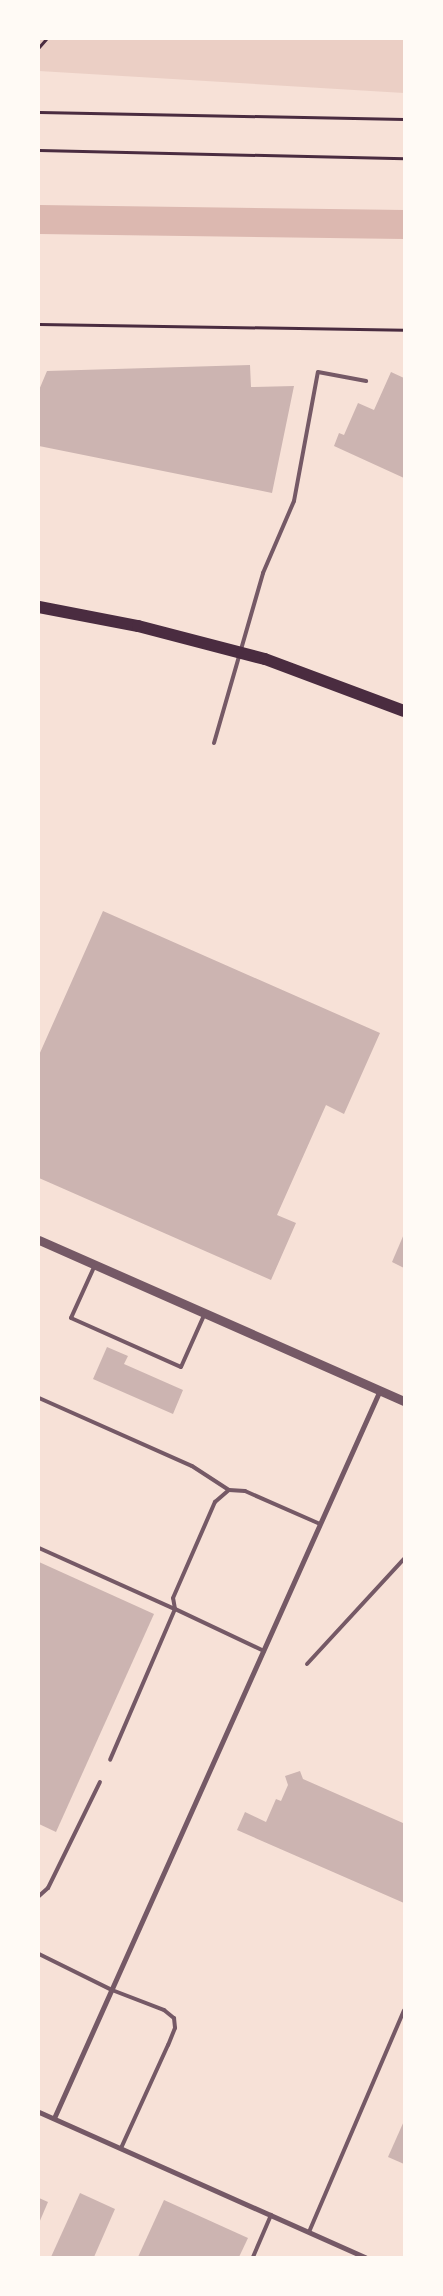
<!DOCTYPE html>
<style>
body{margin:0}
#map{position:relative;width:443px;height:2296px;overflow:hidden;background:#f7e1d7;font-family:"PT Sans",sans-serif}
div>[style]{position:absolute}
.green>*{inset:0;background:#ebcfc5}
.river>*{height:29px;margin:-14.5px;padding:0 14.5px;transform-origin:14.5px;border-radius:14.5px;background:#dcb8b0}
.building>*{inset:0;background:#ccb4b1}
.path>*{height:3px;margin:-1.5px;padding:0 1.5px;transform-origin:1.5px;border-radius:1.5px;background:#4a2c40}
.service>*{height:4px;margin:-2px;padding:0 2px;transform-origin:2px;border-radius:2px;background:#755966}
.minor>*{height:5px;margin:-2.5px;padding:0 2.5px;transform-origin:2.5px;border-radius:2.5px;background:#755966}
.tertiary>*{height:9px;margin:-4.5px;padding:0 4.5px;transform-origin:4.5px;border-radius:4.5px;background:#755966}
.primary>*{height:12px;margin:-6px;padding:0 6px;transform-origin:6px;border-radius:6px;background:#4a2c40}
span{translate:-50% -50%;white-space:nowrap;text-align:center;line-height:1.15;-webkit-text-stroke:4px #fffaf5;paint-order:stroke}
.frame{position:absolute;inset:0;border:40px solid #fffaf5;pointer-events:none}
</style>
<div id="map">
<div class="green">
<i style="clip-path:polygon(39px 39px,404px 39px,404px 93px,39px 71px)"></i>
</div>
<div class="river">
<i style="left:39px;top:219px;width:365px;rotate:0.8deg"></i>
</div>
<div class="building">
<i style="clip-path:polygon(250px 365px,251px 387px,294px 386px,272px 493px,39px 446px,39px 390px,47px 371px)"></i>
<i style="clip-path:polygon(391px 372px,404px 378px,404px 478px,334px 446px,339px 433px,344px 435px,358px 403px,374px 410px)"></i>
<i style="clip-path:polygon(103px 911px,380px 1033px,344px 1114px,326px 1105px,277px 1215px,296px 1223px,271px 1280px,39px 1178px,39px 1055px)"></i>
<i style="clip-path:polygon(404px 1234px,404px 1268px,392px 1262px)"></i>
<i style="clip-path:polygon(107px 1347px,128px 1356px,124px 1364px,183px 1390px,173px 1414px,93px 1379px)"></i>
<i style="clip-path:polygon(39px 1562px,154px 1614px,56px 1832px,39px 1824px)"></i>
<i style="clip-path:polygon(300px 1771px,303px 1779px,403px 1823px,404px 1819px,404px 1903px,237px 1830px,245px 1812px,266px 1822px,276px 1799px,281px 1801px,288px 1785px,285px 1776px)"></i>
<i style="clip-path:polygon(404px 2121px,404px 2164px,388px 2157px)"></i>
<i style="clip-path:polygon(80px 2193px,115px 2209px,94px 2257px,51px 2257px)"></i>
<i style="clip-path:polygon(39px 2198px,48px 2202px,39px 2223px)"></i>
<i style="clip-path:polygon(164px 2200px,248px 2238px,239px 2257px,138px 2257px)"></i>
</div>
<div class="path">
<i style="left:39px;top:47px;width:11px;rotate:-49deg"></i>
<i style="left:39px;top:112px;width:365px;rotate:1.1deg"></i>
<i style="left:39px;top:150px;width:365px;rotate:1.3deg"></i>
<i style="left:39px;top:324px;width:365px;rotate:0.9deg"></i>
</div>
<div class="service">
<i style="left:214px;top:743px;width:177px;rotate:-73.9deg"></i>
<i style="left:263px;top:573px;width:78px;rotate:-66.7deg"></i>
<i style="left:294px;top:501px;width:131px;rotate:-79.5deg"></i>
<i style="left:318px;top:372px;width:49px;rotate:10.6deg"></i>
<i style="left:95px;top:1265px;width:58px;rotate:114.4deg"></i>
<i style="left:71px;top:1318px;width:120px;rotate:24deg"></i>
<i style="left:181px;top:1367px;width:59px;rotate:-66deg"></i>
<i style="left:39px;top:1398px;width:167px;rotate:24deg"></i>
<i style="left:192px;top:1466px;width:44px;rotate:33deg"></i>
<i style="left:39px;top:1548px;width:149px;rotate:24.2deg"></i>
<i style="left:175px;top:1609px;width:164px;rotate:113.3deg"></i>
<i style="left:264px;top:1651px;width:98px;rotate:-154.7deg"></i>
<i style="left:175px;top:1609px;width:11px;rotate:-100deg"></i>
<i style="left:173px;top:1598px;width:105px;rotate:-66.4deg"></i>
<i style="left:215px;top:1502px;width:18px;rotate:-41deg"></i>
<i style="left:229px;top:1490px;width:16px;rotate:4deg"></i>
<i style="left:245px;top:1491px;width:82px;rotate:23.7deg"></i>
<i style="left:307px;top:1664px;width:143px;rotate:-47.3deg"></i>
<i style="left:39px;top:1896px;width:12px;rotate:-42deg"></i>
<i style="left:48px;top:1888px;width:118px;rotate:-63.9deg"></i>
<i style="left:39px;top:1954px;width:81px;rotate:26.3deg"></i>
<i style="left:112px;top:1990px;width:56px;rotate:21deg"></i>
<i style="left:164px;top:2010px;width:13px;rotate:39deg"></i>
<i style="left:174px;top:2018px;width:10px;rotate:84deg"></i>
<i style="left:175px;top:2028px;width:18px;rotate:112deg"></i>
<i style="left:168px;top:2045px;width:113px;rotate:114.5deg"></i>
<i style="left:309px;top:2232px;width:241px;rotate:-66.8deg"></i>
<i style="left:253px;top:2257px;width:46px;rotate:-66.8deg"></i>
</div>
<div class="minor">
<i style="left:39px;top:2112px;width:357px;rotate:24deg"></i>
<i style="left:54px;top:2118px;width:798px;rotate:-65.88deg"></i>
</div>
<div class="tertiary">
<i style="left:39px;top:1240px;width:399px;rotate:23.8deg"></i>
</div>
<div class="primary">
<i style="left:39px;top:607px;width:101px;rotate:10.9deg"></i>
<i style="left:138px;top:626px;width:131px;rotate:14.6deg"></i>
<i style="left:265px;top:659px;width:148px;rotate:20.5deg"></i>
</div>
<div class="frame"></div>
</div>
